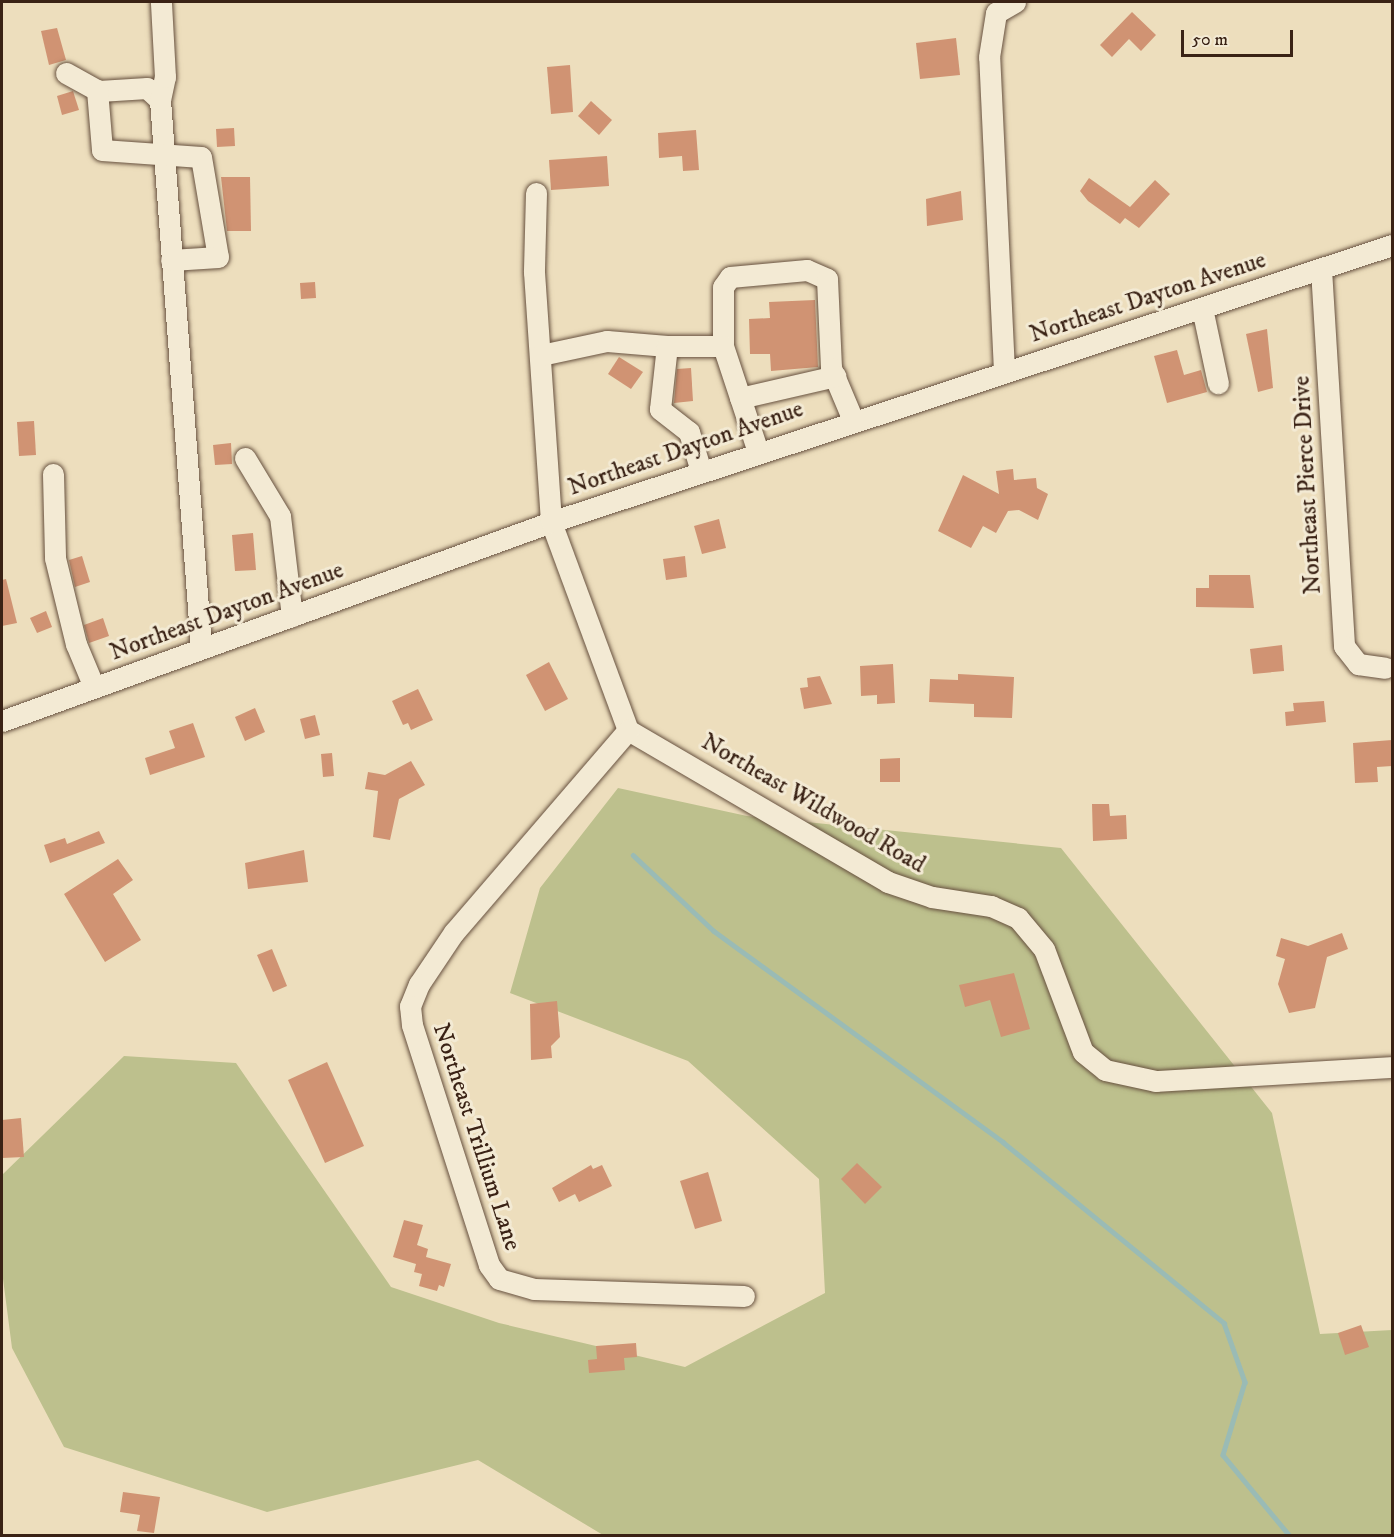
<!DOCTYPE html>
<style>
body{margin:0}
#map{position:relative;width:1394px;height:1537px;overflow:hidden;background:#eddebd;font-family:"IM FELL DW Pica",serif}
div>[style]{position:absolute}
.green>*{inset:0;background:#bdc08d}
.stream>*{height:4.5px;margin:-2.25px;padding:0 2.25px;transform-origin:2.25px;border-radius:2.25px;background:#9abbb5}
.building>*{inset:0;background:#d09373}
.roads{filter:drop-shadow(0 0 2px #67513f) drop-shadow(0 0 2px #67513f)}
.minor>*{height:21px;margin:-10.5px;padding:0 10.5px;transform-origin:10.5px;border-radius:10.5px;background:#f3ead4}
span{translate:-50% -50%;white-space:nowrap;text-align:center;line-height:1.15;-webkit-text-stroke:6px #f3ead4;paint-order:stroke}
.street-label{font-size:24px;color:#3a2215}
.frame{position:absolute;inset:0;border:3px solid #3a2215;pointer-events:none}
.scale{position:absolute;left:1181px;top:30px;width:112px;height:27px;box-sizing:border-box;border:3px solid #3a2215;border-top:0;padding-left:8px;font-size:18px;line-height:21px;white-space:nowrap;color:#3a2215;-webkit-text-stroke:4px #f3ead4;paint-order:stroke}
</style>
<div id="map">
<div class="green">
<i style="clip-path:polygon(618px 788px,747px 816px,1061px 848px,1272px 1113px,1320px 1334px,1392px 1330px,1392px 1535px,603px 1535px,478px 1460px,267px 1512px,64px 1447px,12px 1348px,2px 1271px,2px 1175px,124px 1056px,236px 1063px,391px 1287px,499px 1323px,685px 1367px,825px 1293px,819px 1179px,688px 1061px,510px 993px,540px 888px)"></i>
</div>
<div class="stream">
<i style="left:633px;top:855px;width:111px;rotate:43.2deg"></i>
<i style="left:714px;top:931px;width:358px;rotate:36.1deg"></i>
<i style="left:1003px;top:1142px;width:286px;rotate:39.3deg"></i>
<i style="left:1224px;top:1323px;width:63px;rotate:70.4deg"></i>
<i style="left:1245px;top:1382px;width:76px;rotate:106.8deg"></i>
<i style="left:1223px;top:1455px;width:105px;rotate:50.4deg"></i>
</div>
<div class="building">
<i style="clip-path:polygon(1132px 12px,1156px 35px,1141px 51px,1129px 39px,1112px 57px,1100px 45px)"></i>
<i style="clip-path:polygon(57px 28px,66px 60px,49px 65px,41px 31px)"></i>
<i style="clip-path:polygon(956px 38px,960px 75px,920px 79px,916px 43px)"></i>
<i style="clip-path:polygon(570px 65px,573px 112px,551px 114px,547px 67px)"></i>
<i style="clip-path:polygon(73px 91px,79px 110px,62px 115px,57px 96px)"></i>
<i style="clip-path:polygon(591px 101px,612px 120px,599px 135px,578px 116px)"></i>
<i style="clip-path:polygon(234px 128px,235px 146px,217px 147px,216px 129px)"></i>
<i style="clip-path:polygon(696px 130px,699px 170px,683px 171px,682px 156px,659px 158px,658px 133px)"></i>
<i style="clip-path:polygon(607px 156px,609px 186px,551px 190px,549px 160px)"></i>
<i style="clip-path:polygon(221px 177px,250px 177px,251px 231px,227px 231px)"></i>
<i style="clip-path:polygon(1089px 178px,1130px 207px,1155px 180px,1170px 194px,1139px 228px,1125px 218px,1120px 224px,1088px 201px,1080px 191px)"></i>
<i style="clip-path:polygon(961px 191px,963px 220px,927px 226px,926px 199px)"></i>
<i style="clip-path:polygon(315px 282px,316px 298px,301px 299px,300px 283px)"></i>
<i style="clip-path:polygon(815px 300px,818px 367px,771px 371px,770px 354px,750px 354px,749px 319px,770px 318px,769px 302px)"></i>
<i style="clip-path:polygon(1267px 329px,1273px 388px,1258px 392px,1246px 334px)"></i>
<i style="clip-path:polygon(1177px 350px,1184px 375px,1201px 370px,1207px 392px,1167px 403px,1154px 356px)"></i>
<i style="clip-path:polygon(619px 357px,643px 372px,631px 389px,608px 374px)"></i>
<i style="clip-path:polygon(691px 368px,693px 401px,674px 403px,677px 369px)"></i>
<i style="clip-path:polygon(34px 421px,36px 455px,19px 456px,17px 422px)"></i>
<i style="clip-path:polygon(231px 443px,232px 464px,215px 465px,213px 445px)"></i>
<i style="clip-path:polygon(1013px 469px,1014px 480px,1036px 478px,1037px 488px,1048px 494px,1038px 520px,1019px 510px,1008px 511px,996px 533px,983px 526px,971px 548px,938px 531px,963px 475px,999px 494px,996px 471px)"></i>
<i style="clip-path:polygon(719px 519px,726px 548px,702px 554px,694px 526px)"></i>
<i style="clip-path:polygon(253px 533px,256px 570px,235px 571px,232px 535px)"></i>
<i style="clip-path:polygon(82px 556px,90px 582px,75px 587px,69px 560px)"></i>
<i style="clip-path:polygon(685px 556px,687px 577px,666px 580px,663px 559px)"></i>
<i style="clip-path:polygon(1209px 575px,1250px 575px,1254px 608px,1196px 607px,1196px 588px,1209px 588px)"></i>
<i style="clip-path:polygon(6px 579px,17px 623px,2px 626px,2px 580px)"></i>
<i style="clip-path:polygon(46px 611px,52px 627px,37px 633px,30px 618px)"></i>
<i style="clip-path:polygon(103px 618px,109px 636px,89px 643px,84px 625px)"></i>
<i style="clip-path:polygon(1282px 645px,1284px 671px,1253px 674px,1250px 649px)"></i>
<i style="clip-path:polygon(549px 662px,568px 699px,545px 711px,526px 675px)"></i>
<i style="clip-path:polygon(893px 664px,895px 703px,877px 704px,877px 695px,861px 696px,860px 666px)"></i>
<i style="clip-path:polygon(958px 674px,1014px 677px,1012px 718px,974px 717px,974px 704px,929px 702px,930px 679px,958px 680px)"></i>
<i style="clip-path:polygon(820px 676px,832px 704px,804px 709px,800px 688px,808px 687px,807px 678px)"></i>
<i style="clip-path:polygon(418px 689px,433px 720px,411px 730px,408px 723px,403px 725px,392px 701px)"></i>
<i style="clip-path:polygon(1324px 701px,1326px 722px,1286px 726px,1285px 712px,1294px 711px,1293px 703px)"></i>
<i style="clip-path:polygon(255px 708px,265px 732px,245px 741px,235px 717px)"></i>
<i style="clip-path:polygon(315px 715px,320px 735px,305px 739px,300px 719px)"></i>
<i style="clip-path:polygon(193px 723px,205px 757px,150px 775px,145px 758px,175px 748px,169px 731px)"></i>
<i style="clip-path:polygon(1392px 740px,1392px 766px,1377px 767px,1378px 782px,1355px 783px,1353px 743px)"></i>
<i style="clip-path:polygon(332px 753px,334px 776px,323px 777px,321px 754px)"></i>
<i style="clip-path:polygon(900px 758px,900px 782px,880px 782px,880px 759px)"></i>
<i style="clip-path:polygon(411px 761px,425px 785px,399px 799px,390px 840px,373px 837px,378px 791px,365px 789px,368px 772px,385px 775px)"></i>
<i style="clip-path:polygon(1092px 804px,1109px 804px,1110px 816px,1126px 815px,1127px 839px,1093px 841px)"></i>
<i style="clip-path:polygon(99px 831px,105px 843px,50px 863px,44px 845px,65px 838px,67px 844px)"></i>
<i style="clip-path:polygon(304px 850px,308px 882px,248px 889px,245px 863px)"></i>
<i style="clip-path:polygon(118px 859px,133px 880px,113px 894px,141px 940px,105px 962px,64px 894px)"></i>
<i style="clip-path:polygon(1342px 933px,1348px 949px,1327px 957px,1315px 1008px,1289px 1013px,1278px 984px,1285px 959px,1276px 956px,1281px 938px,1308px 946px)"></i>
<i style="clip-path:polygon(272px 949px,287px 986px,273px 992px,257px 955px)"></i>
<i style="clip-path:polygon(1014px 973px,1030px 1029px,1001px 1037px,990px 1000px,965px 1007px,959px 985px)"></i>
<i style="clip-path:polygon(557px 1001px,560px 1037px,551px 1046px,552px 1058px,531px 1060px,530px 1004px)"></i>
<i style="clip-path:polygon(327px 1062px,364px 1146px,325px 1163px,288px 1080px)"></i>
<i style="clip-path:polygon(21px 1118px,24px 1157px,2px 1158px,2px 1120px)"></i>
<i style="clip-path:polygon(857px 1163px,882px 1187px,865px 1204px,841px 1179px)"></i>
<i style="clip-path:polygon(591px 1165px,593px 1169px,602px 1165px,612px 1186px,579px 1202px,575px 1194px,559px 1202px,552px 1188px)"></i>
<i style="clip-path:polygon(708px 1172px,722px 1221px,695px 1229px,680px 1181px)"></i>
<i style="clip-path:polygon(404px 1220px,423px 1225px,417px 1245px,428px 1249px,426px 1257px,451px 1264px,444px 1287px,439px 1285px,437px 1291px,419px 1286px,422px 1274px,414px 1272px,416px 1264px,393px 1257px)"></i>
<i style="clip-path:polygon(1361px 1325px,1369px 1347px,1345px 1355px,1338px 1333px)"></i>
<i style="clip-path:polygon(636px 1343px,637px 1357px,624px 1358px,625px 1370px,589px 1373px,588px 1360px,597px 1359px,596px 1346px)"></i>
<i style="clip-path:polygon(123px 1492px,160px 1497px,154px 1533px,137px 1531px,140px 1515px,120px 1512px)"></i>
</div>
<div class="roads">
<div class="minor">
<i style="left:66px;top:73px;width:38px;rotate:29deg"></i>
<i style="left:99px;top:91px;width:48px;rotate:-3.6deg"></i>
<i style="left:147px;top:88px;width:18px;rotate:43deg"></i>
<i style="left:160px;top:100px;width:550px;rotate:85.72deg"></i>
<i style="left:97px;top:90px;width:60px;rotate:85.2deg"></i>
<i style="left:102px;top:150px;width:99px;rotate:4deg"></i>
<i style="left:201px;top:157px;width:101px;rotate:80.4deg"></i>
<i style="left:218px;top:257px;width:47px;rotate:176.3deg"></i>
<i style="left:160px;top:100px;width:24px;rotate:-78deg"></i>
<i style="left:165px;top:77px;width:75px;rotate:-93.1deg"></i>
<i style="left:536px;top:193px;width:79px;rotate:91.5deg"></i>
<i style="left:534px;top:272px;width:251px;rotate:86.1deg"></i>
<i style="left:551px;top:522px;width:222px;rotate:69.7deg"></i>
<i style="left:628px;top:730px;width:301px;rotate:30.3deg"></i>
<i style="left:888px;top:882px;width:46px;rotate:18.8deg"></i>
<i style="left:932px;top:897px;width:60px;rotate:8.7deg"></i>
<i style="left:991px;top:906px;width:30px;rotate:24deg"></i>
<i style="left:1018px;top:918px;width:40px;rotate:50deg"></i>
<i style="left:1044px;top:949px;width:110px;rotate:69.3deg"></i>
<i style="left:1083px;top:1052px;width:28px;rotate:39deg"></i>
<i style="left:1105px;top:1070px;width:52px;rotate:12.2deg"></i>
<i style="left:1156px;top:1081px;width:236px;rotate:-3.4deg"></i>
<i style="left:1321px;top:269px;width:378px;rotate:86.5deg"></i>
<i style="left:1344px;top:646px;width:23px;rotate:52deg"></i>
<i style="left:1358px;top:664px;width:27px;rotate:8deg"></i>
<i style="left:1202px;top:308px;width:77px;rotate:78deg"></i>
<i style="left:723px;top:346px;width:59px;rotate:-90deg"></i>
<i style="left:723px;top:287px;width:12px;rotate:-55deg"></i>
<i style="left:730px;top:277px;width:77px;rotate:-5.2deg"></i>
<i style="left:807px;top:270px;width:22px;rotate:24deg"></i>
<i style="left:827px;top:279px;width:89px;rotate:87.4deg"></i>
<i style="left:831px;top:368px;width:56px;rotate:67.1deg"></i>
<i style="left:541px;top:355px;width:67px;rotate:-12deg"></i>
<i style="left:607px;top:341px;width:60px;rotate:4.8deg"></i>
<i style="left:1004px;top:371px;width:314px;rotate:-92.7deg"></i>
<i style="left:989px;top:57px;width:45px;rotate:-81deg"></i>
<i style="left:996px;top:13px;width:22px;rotate:-30deg"></i>
<i style="left:740px;top:398px;width:98px;rotate:-13deg"></i>
<i style="left:245px;top:458px;width:68px;rotate:58.9deg"></i>
<i style="left:280px;top:516px;width:101px;rotate:83.2deg"></i>
<i style="left:701px;top:471px;width:41px;rotate:-107.1deg"></i>
<i style="left:689px;top:432px;width:37px;rotate:-142deg"></i>
<i style="left:660px;top:409px;width:63px;rotate:-83.7deg"></i>
<i style="left:667px;top:346px;width:56px"></i>
<i style="left:723px;top:346px;width:112px;rotate:71.7deg"></i>
<i style="left:53px;top:474px;width:84px;rotate:88.6deg"></i>
<i style="left:55px;top:558px;width:89px;rotate:76.3deg"></i>
<i style="left:76px;top:644px;width:47px;rotate:67.3deg"></i>
<i style="left:2px;top:721px;width:584px;rotate:-19.92deg"></i>
<i style="left:551px;top:522px;width:885px;rotate:-18.23deg"></i>
<i style="left:628px;top:730px;width:267px;rotate:130.7deg"></i>
<i style="left:454px;top:932px;width:63px;rotate:123.9deg"></i>
<i style="left:419px;top:984px;width:24px;rotate:112deg"></i>
<i style="left:410px;top:1006px;width:19px;rotate:84deg"></i>
<i style="left:412px;top:1025px;width:252px;rotate:72.2deg"></i>
<i style="left:489px;top:1265px;width:17px;rotate:54deg"></i>
<i style="left:499px;top:1279px;width:36px;rotate:16deg"></i>
<i style="left:534px;top:1289px;width:210px;rotate:1.9deg"></i>
</div>
</div>
<div class="street-label">
<span style="left:1148px;top:298px;rotate:-18deg">Northeast Dayton Avenue</span>
<span style="left:686px;top:449px;rotate:-19deg">Northeast Dayton Avenue</span>
<span style="left:1308px;top:485px;rotate:-93deg">Northeast Pierce Drive</span>
<span style="left:227px;top:612px;rotate:-20deg">Northeast Dayton Avenue</span>
<span style="left:813px;top:804px;rotate:30deg">Northeast Wildwood Road</span>
<span style="left:476px;top:1137px;rotate:72deg">Northeast Trillium Lane</span>
</div>
<div class="frame"></div>
<div class="scale">50 m</div>
</div>
